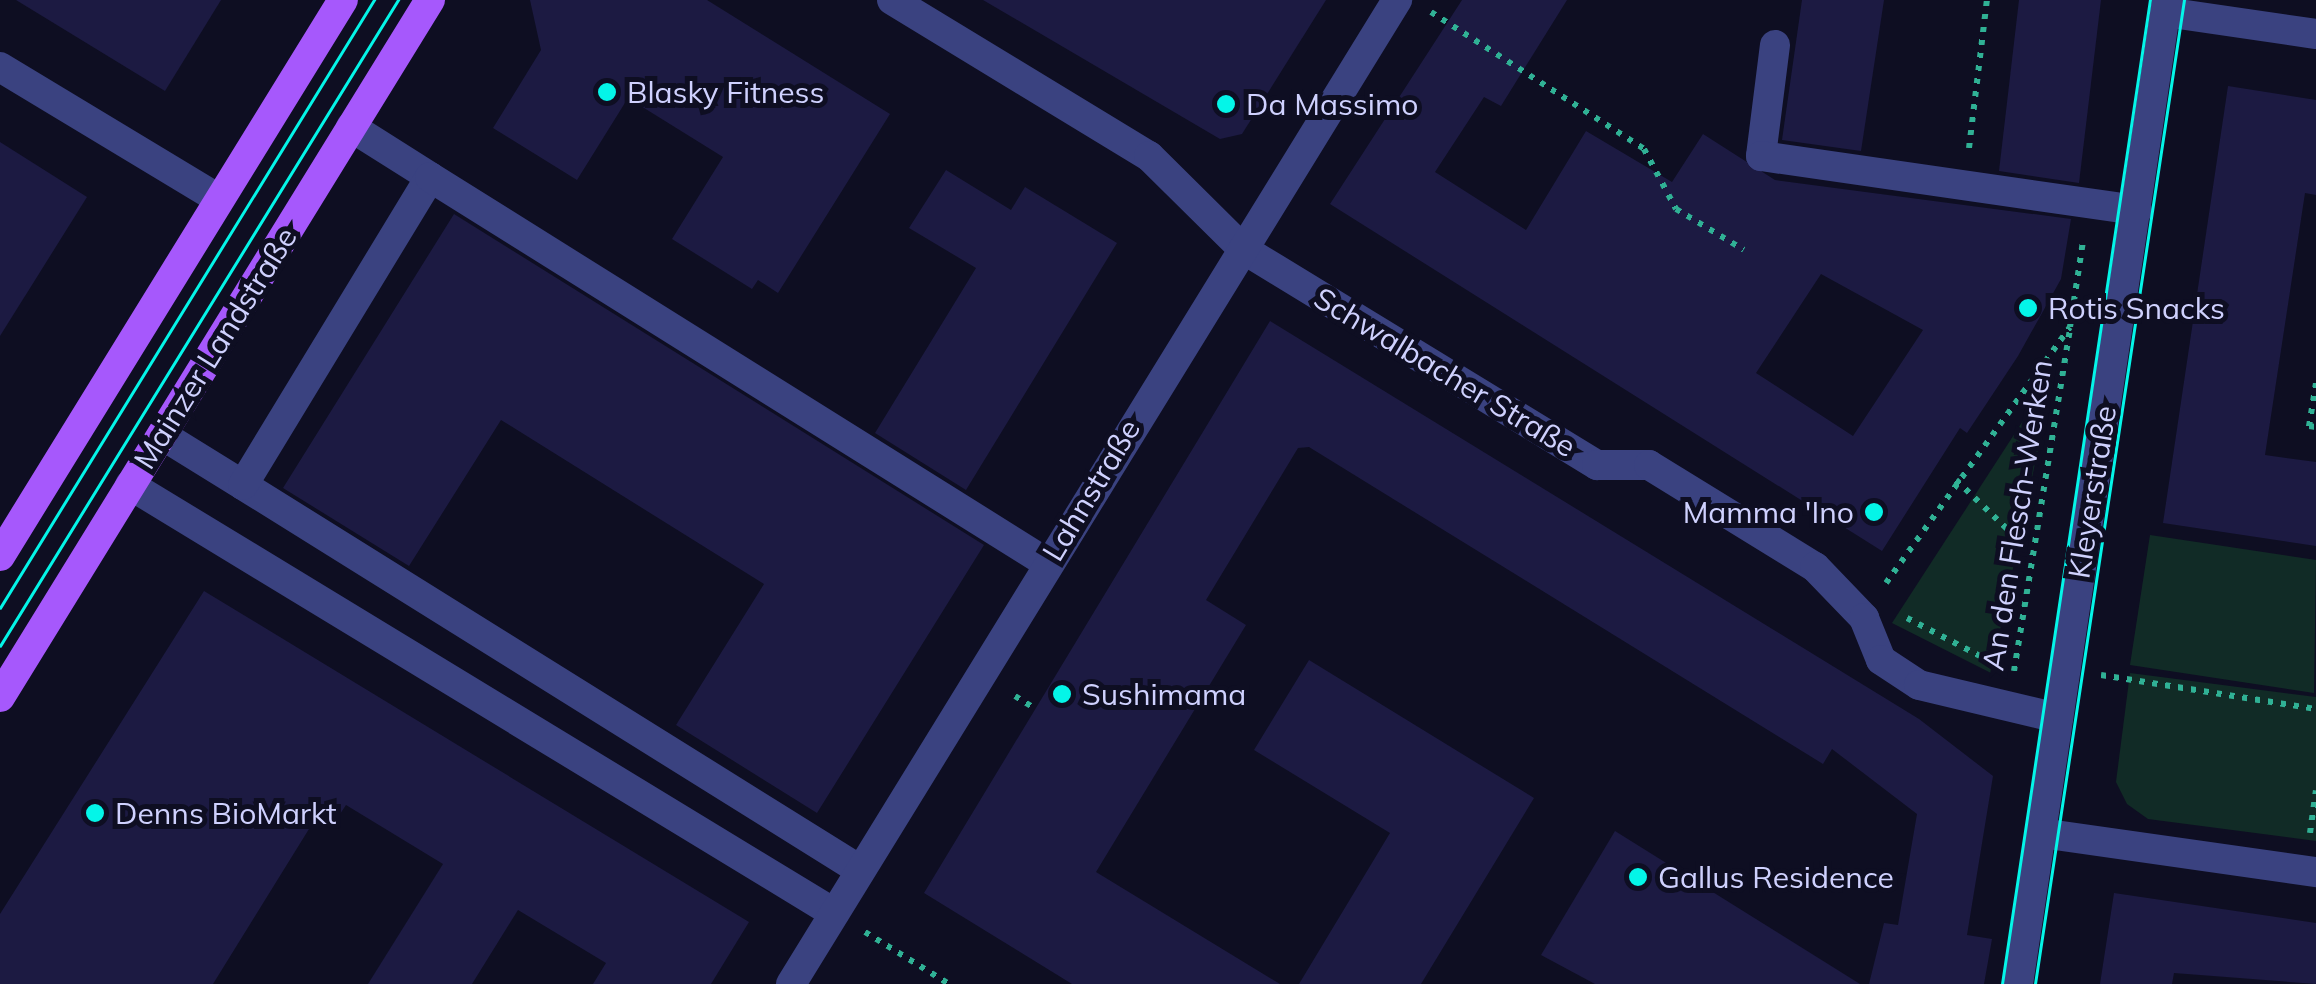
<!DOCTYPE html>
<meta charset="utf-8">
<style>
body{margin:0}
#map{position:relative;width:2316px;height:984px;overflow:hidden;background:#0e0e22;font-family:Mulish,sans-serif}
div>[style]{position:absolute}
.green>*{inset:0;background:#112b26}
.building>*{inset:0;background:#1c1a42}
.path>*{height:6px;margin-top:-3px;transform-origin:0;background:repeating-linear-gradient(90deg,#30b195 0 5px,transparent 0 13px)}
.minor>*{height:30px;margin:-15px;padding:0 15px;transform-origin:15px;border-radius:15px;background:#3a4280}
.major>*{height:30px;margin:-15px;padding:0 15px;transform-origin:15px;border-radius:15px;background:#a658fc}
.tram>*{height:2.5px;margin:-1.25px;padding:0 1.25px;transform-origin:1.25px;border-radius:1.25px;background:#04f5e8}
.dots>*{width:28px;height:28px;translate:-50% -50%;box-sizing:border-box;border:5px solid #0e0e22;border-radius:50%}
span{translate:-50% -50%;white-space:nowrap;text-align:center;line-height:1.15;-webkit-text-stroke:10px #0e0e22;paint-order:stroke}
.poi-label{font-size:30px;color:#cfd1fe}
.left{translate:0 -50%;text-align:left}
.right{translate:-100% -50%;text-align:right}
.street-label{font-size:30px;color:#cfd1fe}
</style>
<div id="map">
<div class="green">
<i style="clip-path:polygon(2054px 373px,1991px 673px,1892px 623px)"></i>
<i style="clip-path:polygon(2150px 535px,2316px 560px,2314px 693px,2130px 665px)"></i>
<i style="clip-path:polygon(2130px 673px,2316px 697px,2316px 841px,2148px 819px,2127px 804px,2116px 782px)"></i>
</div>
<div class="building">
<i style="clip-path:polygon(16px 0,221px 0,165px 91px)"></i>
<i style="clip-path:polygon(530px 0,707px 0,890px 114px,778px 293px,758px 280px,752px 289px,672px 239px,723px 157px,628px 98px,577px 180px,493px 128px,541px 50px)"></i>
<i style="clip-path:polygon(983px 0,1326px 0,1242px 134px,1220px 139px)"></i>
<i style="clip-path:polygon(evenodd,1462px 0,1567px 0,1501px 106px,1484px 97px,1435px 172px,1526px 230px,1586px 131px,1672px 182px,1703px 134px,1775px 180px,2071px 219px,2061px 279px,2018px 356px,1967px 433px,1960px 428px,1882px 551px,1330px 204px,1462px 0,1821px 274px,1923px 330px,1853px 436px,1756px 373px,1821px 274px)"></i>
<i style="clip-path:polygon(1802px 0,1884px 0,1861px 151px,1782px 140px)"></i>
<i style="clip-path:polygon(2019px 0,2101px 0,2079px 183px,1999px 171px)"></i>
<i style="clip-path:polygon(2228px 86px,2316px 100px,2316px 195px,2305px 193px,2265px 455px,2316px 462px,2316px 546px,2163px 523px)"></i>
<i style="clip-path:polygon(0 142px,87px 197px,0 336px)"></i>
<i style="clip-path:polygon(946px 170px,1011px 210px,1025px 187px,1117px 243px,966px 490px,875px 433px,976px 268px,909px 228px)"></i>
<i style="clip-path:polygon(454px 214px,984px 545px,817px 813px,676px 725px,764px 584px,501px 420px,409px 566px,283px 488px)"></i>
<i style="clip-path:polygon(1270px 321px,1919px 719px,1993px 776px,1967px 935px,1992px 939px,1984px 984px,1869px 984px,1884px 923px,1898px 925px,1917px 814px,1832px 749px,1823px 764px,1309px 447px,1298px 448px,1206px 600px,1246px 625px,1096px 872px,1280px 984px,1072px 984px,924px 893px)"></i>
<i style="clip-path:polygon(204px 591px,749px 922px,711px 984px,593px 984px,606px 963px,518px 910px,472px 984px,368px 984px,443px 864px,346px 805px,338px 817px,322px 808px,213px 984px,0 984px,0 914px)"></i>
<i style="clip-path:polygon(1309px 660px,1534px 798px,1421px 984px,1299px 984px,1390px 833px,1254px 750px)"></i>
<i style="clip-path:polygon(1615px 831px,1860px 984px,1595px 984px,1541px 955px)"></i>
<i style="clip-path:polygon(2114px 893px,2316px 923px,2316px 984px,2174px 973px,2172px 984px,2100px 984px)"></i>
</div>
<div class="path">
<i style="left:1431px;top:12px;width:253px;rotate:32.7deg"></i>
<i style="left:1644px;top:149px;width:68px;rotate:61.9deg"></i>
<i style="left:1676px;top:209px;width:79px;rotate:31.1deg"></i>
<i style="left:1969px;top:148px;width:149px;rotate:-83.1deg"></i>
<i style="left:2316px;top:383px;width:44px;rotate:99.2deg"></i>
<i style="left:2309px;top:426px;width:7px;rotate:8deg"></i>
<i style="left:1956px;top:480px;width:105px;rotate:43.8deg"></i>
<i style="left:1886px;top:583px;width:315px;rotate:-54.3deg"></i>
<i style="left:2070px;top:327px;width:87px;rotate:-81.4deg"></i>
<i style="left:1907px;top:618px;width:82px;rotate:27.5deg"></i>
<i style="left:2014px;top:671px;width:348px;rotate:-80.7deg"></i>
<i style="left:2101px;top:675px;width:218px;rotate:9deg"></i>
<i style="left:1015px;top:696px;width:25px;rotate:32deg"></i>
<i style="left:2310px;top:833px;width:43px;rotate:-82.1deg"></i>
<i style="left:865px;top:932px;width:99px;rotate:31.8deg"></i>
</div>
<div class="minor">
<i style="left:892px;top:0;width:301px;rotate:31.3deg"></i>
<i style="left:1149px;top:156px;width:132px;rotate:44.7deg"></i>
<i style="left:1243px;top:249px;width:415px;rotate:31.4deg"></i>
<i style="left:1597px;top:465px;width:52px"></i>
<i style="left:1649px;top:465px;width:195px;rotate:31.6deg"></i>
<i style="left:1815px;top:567px;width:71px;rotate:46.1deg"></i>
<i style="left:1864px;top:618px;width:45px;rotate:68deg"></i>
<i style="left:1881px;top:660px;width:45px;rotate:33.3deg"></i>
<i style="left:1919px;top:685px;width:143px;rotate:13.4deg"></i>
<i style="left:2165px;top:12px;width:153px;rotate:8.3deg"></i>
<i style="left:1775px;top:45px;width:112px;rotate:97.2deg"></i>
<i style="left:1761px;top:156px;width:380px;rotate:8.2deg"></i>
<i style="left:0;top:67px;width:256px;rotate:31.1deg"></i>
<i style="left:351px;top:127px;width:93px;rotate:32.3deg"></i>
<i style="left:162px;top:435px;width:95px;rotate:31.7deg"></i>
<i style="left:130px;top:485px;width:824px;rotate:31.3deg"></i>
<i style="left:2041px;top:833px;width:278px;rotate:8.1deg"></i>
<i style="left:860px;top:870px;width:727px;rotate:-148.04deg"></i>
<i style="left:243px;top:485px;width:360px;rotate:-58.7deg"></i>
<i style="left:430px;top:177px;width:728px;rotate:32.03deg"></i>
<i style="left:791px;top:984px;width:1156px;rotate:-58.37deg"></i>
<i style="left:2018px;top:984px;width:995px;rotate:-81.39deg"></i>
</div>
<div class="major">
<i style="left:0;top:556px;width:653px;rotate:-58.33deg"></i>
<i style="left:0;top:697px;width:819px;rotate:-58.33deg"></i>
</div>
<div class="tram">
<i style="left:0;top:608px;width:714px;rotate:-58.4deg"></i>
<i style="left:0;top:646px;width:759px;rotate:-58.36deg"></i>
<i style="left:2002px;top:984px;width:995px;rotate:-81.45deg"></i>
<i style="left:2035px;top:984px;width:995px;rotate:-81.39deg"></i>
</div>
<div class="dots">
<i style="left:607px;top:92px;background:#04f5e8"></i>
<i style="left:1226px;top:104px;background:#04f5e8"></i>
<i style="left:2028px;top:308px;background:#04f5e8"></i>
<i style="left:1874px;top:512px;background:#04f5e8"></i>
<i style="left:1062px;top:694px;background:#04f5e8"></i>
<i style="left:95px;top:813px;background:#04f5e8"></i>
<i style="left:1638px;top:877px;background:#04f5e8"></i>
</div>
<div class="poi-label">
<span class="left" style="left:627px;top:92px">Blasky Fitness</span>
<span class="left" style="left:1246px;top:104px">Da Massimo</span>
<span class="left" style="left:2048px;top:308px">Rotis Snacks</span>
<span class="right" style="left:1854px;top:512px">Mamma 'Ino</span>
<span class="left" style="left:1082px;top:694px">Sushimama</span>
<span class="left" style="left:115px;top:813px">Denns BioMarkt</span>
<span class="left" style="left:1658px;top:877px">Gallus Residence</span>
</div>
<div class="street-label">
<span style="left:215px;top:348px;rotate:-58deg">Mainzer Landstraße</span>
<span style="left:1445px;top:372px;rotate:31deg">Schwalbacher Straße</span>
<span style="left:1091px;top:490px;rotate:-59deg">Lahnstraße</span>
<span style="left:2092px;top:492px;rotate:-81deg">Kleyerstraße</span>
<span style="left:2017px;top:515px;rotate:-81deg">An den Flesch-Werken</span>
</div>
</div>
